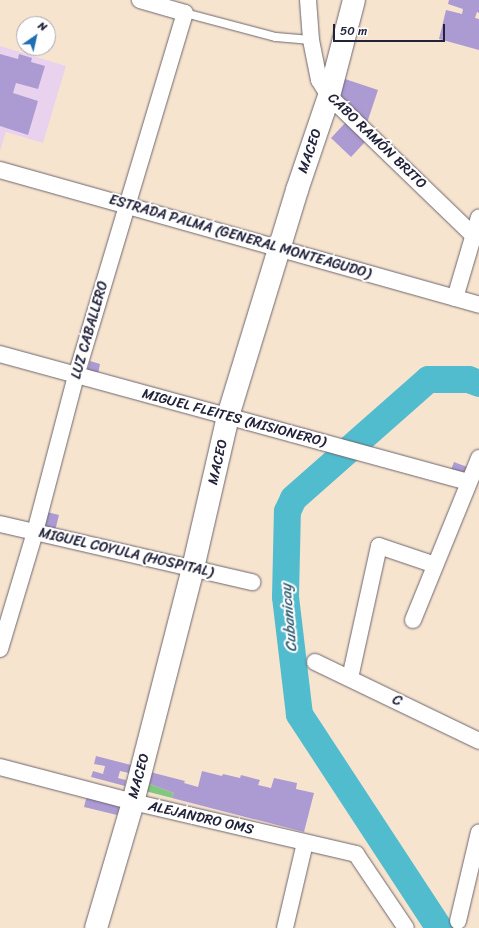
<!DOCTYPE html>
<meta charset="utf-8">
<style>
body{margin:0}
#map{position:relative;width:479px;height:928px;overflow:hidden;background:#f7e4cf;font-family:Sriracha,sans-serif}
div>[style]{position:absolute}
.built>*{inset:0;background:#e9d2ee}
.green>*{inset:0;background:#84c780}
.river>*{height:27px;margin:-13.5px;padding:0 13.5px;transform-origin:13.5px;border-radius:13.5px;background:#52bccf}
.building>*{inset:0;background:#ac9ad3}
.roads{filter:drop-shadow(0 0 1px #6d666f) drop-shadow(0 0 1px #6d666f)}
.service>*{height:8px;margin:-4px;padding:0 4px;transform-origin:4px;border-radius:4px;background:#fff}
.minor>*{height:16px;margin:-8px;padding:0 8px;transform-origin:8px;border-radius:8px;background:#fff}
.secondary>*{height:22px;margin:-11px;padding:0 11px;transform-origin:11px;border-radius:11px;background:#fff}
span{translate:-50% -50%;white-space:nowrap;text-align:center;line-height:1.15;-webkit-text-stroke:4px #fff;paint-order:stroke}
.street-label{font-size:14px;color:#22223b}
.water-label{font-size:15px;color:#356076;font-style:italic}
.north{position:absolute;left:16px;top:16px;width:40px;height:40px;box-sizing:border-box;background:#fff;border:1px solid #a7a7b1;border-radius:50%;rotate:34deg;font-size:11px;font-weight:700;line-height:16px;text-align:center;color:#22223b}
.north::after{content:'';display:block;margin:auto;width:14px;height:18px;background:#1f6fb2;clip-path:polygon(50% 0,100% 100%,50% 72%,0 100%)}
.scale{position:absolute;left:333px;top:24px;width:112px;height:18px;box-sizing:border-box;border:2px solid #22223b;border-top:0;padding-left:5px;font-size:12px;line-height:14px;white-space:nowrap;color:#22223b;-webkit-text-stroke:3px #fff;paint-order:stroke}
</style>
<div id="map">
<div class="built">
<i style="clip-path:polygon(0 46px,66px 66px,43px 143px,6px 132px,0 151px)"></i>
</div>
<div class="green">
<i style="clip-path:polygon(147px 783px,174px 793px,172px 798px,145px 791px)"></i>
</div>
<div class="river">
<i style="left:439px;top:928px;width:256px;rotate:-123.2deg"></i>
<i style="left:299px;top:714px;width:119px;rotate:-96.8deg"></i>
<i style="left:285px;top:596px;width:85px;rotate:-88.7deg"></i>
<i style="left:287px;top:511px;width:14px;rotate:-65deg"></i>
<i style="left:293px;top:498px;width:180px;rotate:-41.4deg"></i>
<i style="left:428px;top:379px;width:40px"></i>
<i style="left:468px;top:379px;width:12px;rotate:20deg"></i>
</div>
<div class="building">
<i style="clip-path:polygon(449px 0,479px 0,479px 13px,477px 12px,475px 18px,479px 19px,479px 50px,439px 39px,446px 10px,462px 14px,463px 9px,448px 4px)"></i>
<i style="clip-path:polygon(0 54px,18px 59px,19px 54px,32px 58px,31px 62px,45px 66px,38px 89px,16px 83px,13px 93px,38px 101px,28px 135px,0 126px)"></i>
<i style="clip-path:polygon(345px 79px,378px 90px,367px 123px,340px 95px)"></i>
<i style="clip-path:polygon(345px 123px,365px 142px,351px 157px,331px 138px)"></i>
<i style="clip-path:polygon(90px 361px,100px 364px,98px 374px,87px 371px)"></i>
<i style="clip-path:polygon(454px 462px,467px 467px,464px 475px,451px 470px)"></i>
<i style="clip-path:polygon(47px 512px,59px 515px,55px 531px,43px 528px)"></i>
<i style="clip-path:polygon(96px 756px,131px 765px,129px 773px,120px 771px,118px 778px,126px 780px,125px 786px,91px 777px,93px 771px,103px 774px,105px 766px,94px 764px)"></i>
<i style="clip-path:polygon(202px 771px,222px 776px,223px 774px,240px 778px,241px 775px,260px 780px,258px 785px,271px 788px,274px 778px,297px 783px,296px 789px,314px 793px,304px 832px,172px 798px,174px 793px,147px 783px,150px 772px,185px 781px,184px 783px,198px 787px)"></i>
<i style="clip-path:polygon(87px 795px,120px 807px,117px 815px,84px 807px)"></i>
</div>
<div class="roads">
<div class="service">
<i style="left:185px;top:13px;width:94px;rotate:14.8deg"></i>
<i style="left:276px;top:37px;width:35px;rotate:5deg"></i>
</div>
<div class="minor">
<i style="left:308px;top:0;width:40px;rotate:85.7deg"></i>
<i style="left:311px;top:40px;width:41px;rotate:78.7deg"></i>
<i style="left:319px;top:80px;width:19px;rotate:58deg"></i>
<i style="left:329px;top:96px;width:202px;rotate:44deg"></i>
<i style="left:0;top:170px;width:498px;rotate:15.7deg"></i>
<i style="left:455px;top:298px;width:84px;rotate:-73.5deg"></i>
<i style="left:0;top:354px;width:485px;rotate:15.3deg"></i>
<i style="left:0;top:524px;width:259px;rotate:13deg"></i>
<i style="left:413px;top:620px;width:175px;rotate:-67.8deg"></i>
<i style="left:0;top:649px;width:122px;rotate:-73.3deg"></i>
<i style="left:35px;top:532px;width:161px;rotate:-75.3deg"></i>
<i style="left:76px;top:376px;width:379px;rotate:-73.3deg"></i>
<i style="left:185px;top:13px;width:47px;rotate:-163.9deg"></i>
<i style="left:315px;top:662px;width:182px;rotate:25.7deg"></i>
<i style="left:350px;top:678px;width:135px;rotate:-77.6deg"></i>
<i style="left:379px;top:546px;width:59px;rotate:18.7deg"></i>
<i style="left:0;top:767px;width:138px;rotate:14.7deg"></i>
<i style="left:133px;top:802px;width:229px;rotate:13.1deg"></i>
<i style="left:356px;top:854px;width:89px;rotate:56deg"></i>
<i style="left:458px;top:921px;width:91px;rotate:-76.7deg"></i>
<i style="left:285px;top:928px;width:87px;rotate:-76.8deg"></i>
</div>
<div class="secondary">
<i style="left:96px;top:928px;width:131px;rotate:-73.6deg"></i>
<i style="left:133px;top:802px;width:242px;rotate:-75.6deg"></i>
<i style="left:193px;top:568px;width:156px;rotate:-77deg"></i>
<i style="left:228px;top:416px;width:236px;rotate:-73deg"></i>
<i style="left:297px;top:190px;width:99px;rotate:-71.2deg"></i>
<i style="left:329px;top:96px;width:99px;rotate:-75.4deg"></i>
</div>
</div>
<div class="street-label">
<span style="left:377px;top:141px;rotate:44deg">CABO RAMÓN BRITO</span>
<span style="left:310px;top:151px;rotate:-71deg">MACEO</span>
<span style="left:240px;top:237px;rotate:16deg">ESTRADA PALMA (GENERAL MONTEAGUDO)</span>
<span style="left:90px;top:330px;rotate:-74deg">LUZ CABALLERO</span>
<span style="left:234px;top:418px;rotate:15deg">MIGUEL FLEITES (MISIONERO)</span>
<span style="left:218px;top:462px;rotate:-77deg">MACEO</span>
<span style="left:126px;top:553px;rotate:13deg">MIGUEL COYULA (HOSPITAL)</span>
<span style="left:397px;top:701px;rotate:26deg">C</span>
<span style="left:139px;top:776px;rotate:-75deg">MACEO</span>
<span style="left:201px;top:818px;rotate:13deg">ALEJANDRO OMS</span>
</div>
<div class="water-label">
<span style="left:289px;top:618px;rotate:-95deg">Cubanicay</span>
</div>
<div class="north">N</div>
<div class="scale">50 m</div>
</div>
